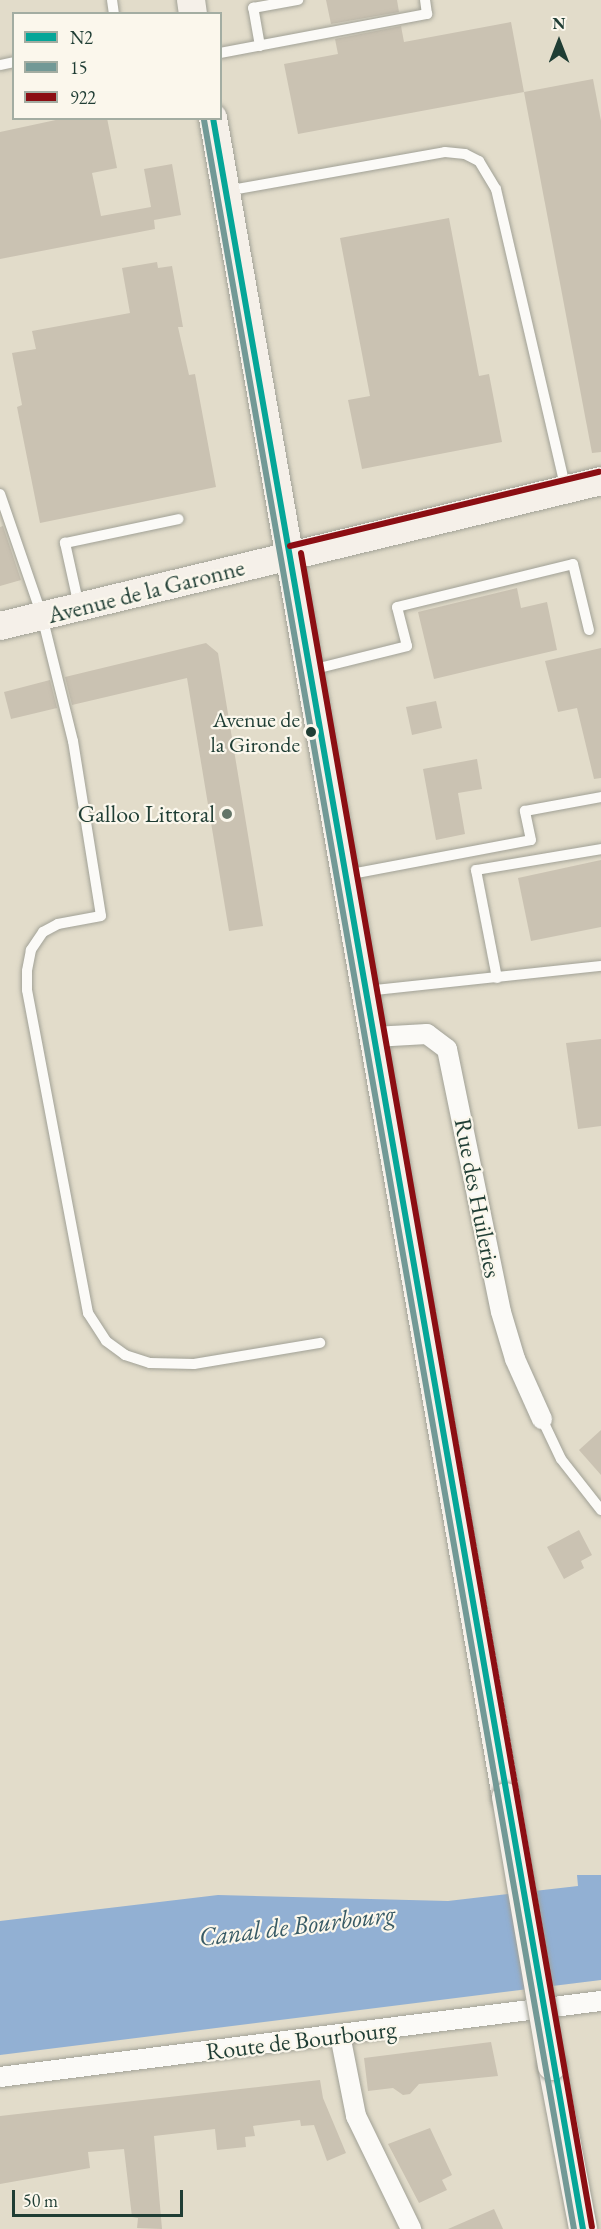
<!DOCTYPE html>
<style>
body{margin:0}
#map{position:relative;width:601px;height:2229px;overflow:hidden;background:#e2dcca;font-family:"EB Garamond",serif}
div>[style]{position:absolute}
.water>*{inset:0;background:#92b0d3}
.building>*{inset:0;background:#cac2b2}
.roads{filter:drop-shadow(0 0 2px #a1a196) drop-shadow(0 0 2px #a1a196)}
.lane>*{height:10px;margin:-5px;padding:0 5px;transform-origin:5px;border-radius:5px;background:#fbfaf7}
.street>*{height:20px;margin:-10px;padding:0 10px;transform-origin:10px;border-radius:10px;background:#fbfaf7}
.secondary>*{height:28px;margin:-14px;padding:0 14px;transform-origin:14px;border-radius:14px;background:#f5f0e9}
.bridges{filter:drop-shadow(0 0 2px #a1a196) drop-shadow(0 0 2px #a1a196)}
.secondary-bridge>*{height:28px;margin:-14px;padding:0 14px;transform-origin:14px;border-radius:14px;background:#f5f0e9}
.bus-1>*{height:6px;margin:-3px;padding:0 3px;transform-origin:3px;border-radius:3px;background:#05a698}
.bus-2>*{height:6px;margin:-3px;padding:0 3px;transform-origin:3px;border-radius:3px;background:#729996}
.bus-3>*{height:6px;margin:-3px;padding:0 3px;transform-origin:3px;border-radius:3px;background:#8b0e13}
.dots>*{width:16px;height:16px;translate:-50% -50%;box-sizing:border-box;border:3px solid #fbf7ec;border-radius:50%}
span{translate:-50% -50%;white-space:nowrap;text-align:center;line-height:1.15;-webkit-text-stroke:4.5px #fbf7ec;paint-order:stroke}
.bus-label{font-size:22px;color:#1f3d34}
.right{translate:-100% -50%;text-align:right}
.street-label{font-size:24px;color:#1f3d34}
.poi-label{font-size:24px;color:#1f3d34}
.water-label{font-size:26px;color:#375a65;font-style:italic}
.legend{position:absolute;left:12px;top:12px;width:210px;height:108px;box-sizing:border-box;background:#fbf7ec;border:2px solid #a3ada2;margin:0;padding:8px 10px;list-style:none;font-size:18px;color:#1f3d34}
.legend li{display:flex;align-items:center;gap:12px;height:30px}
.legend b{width:30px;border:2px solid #a3ada2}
.north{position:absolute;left:529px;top:12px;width:60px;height:60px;-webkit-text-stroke:4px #fbf7ec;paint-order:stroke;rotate:0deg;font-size:16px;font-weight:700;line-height:24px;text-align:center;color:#1f3d34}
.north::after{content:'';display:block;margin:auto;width:21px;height:27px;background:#1f3d34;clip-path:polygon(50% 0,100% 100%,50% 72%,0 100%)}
.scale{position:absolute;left:12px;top:2190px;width:171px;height:27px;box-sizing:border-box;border:3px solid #1f3d34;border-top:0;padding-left:8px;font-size:18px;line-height:21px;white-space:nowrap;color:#1f3d34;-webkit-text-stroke:4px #fbf7ec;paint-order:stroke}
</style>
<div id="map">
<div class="water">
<i style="clip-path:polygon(577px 1875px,601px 1875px,601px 1980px,0 2055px,0 1921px,218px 1895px,448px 1901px,578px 1886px)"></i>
</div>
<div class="building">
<i style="clip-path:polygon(326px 0,397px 0,399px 12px,331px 24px)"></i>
<i style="clip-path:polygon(511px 22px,524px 92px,298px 134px,284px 64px,338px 54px,335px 39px,401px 26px,404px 42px)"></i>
<i style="clip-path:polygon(593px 79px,601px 121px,601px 452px,592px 453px,524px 92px)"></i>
<i style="clip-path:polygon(65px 118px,107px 118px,117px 168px,92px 173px,101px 216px,151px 207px,144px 169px,172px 164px,181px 215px,154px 220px,155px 229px,0 259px,0 132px)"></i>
<i style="clip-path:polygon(449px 218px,479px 376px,489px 374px,502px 442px,362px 469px,348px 400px,370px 396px,340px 238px)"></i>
<i style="clip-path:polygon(157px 262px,158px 268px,172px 266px,183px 327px,178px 327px,189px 375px,195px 374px,216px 487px,40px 523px,17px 407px,22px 405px,12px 353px,36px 349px,32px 331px,130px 313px,122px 268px)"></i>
<i style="clip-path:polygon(3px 526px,21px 580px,0 586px,0 527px)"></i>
<i style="clip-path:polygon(517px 588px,521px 608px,547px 602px,557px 650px,434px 679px,418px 612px)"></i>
<i style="clip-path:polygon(206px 643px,218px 653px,263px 926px,229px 931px,187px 678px,72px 705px,65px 677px)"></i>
<i style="clip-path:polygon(601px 648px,601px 778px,594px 779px,577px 708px,558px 712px,545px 661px)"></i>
<i style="clip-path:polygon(50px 680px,57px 708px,11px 719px,4px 692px)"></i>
<i style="clip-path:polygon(436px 701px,442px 728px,412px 735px,406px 707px)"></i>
<i style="clip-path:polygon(477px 759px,482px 789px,458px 793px,465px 834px,436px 840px,423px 769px)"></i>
<i style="clip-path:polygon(601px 860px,601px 927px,531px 941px,518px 878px)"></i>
<i style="clip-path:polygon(601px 1039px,601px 1126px,578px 1129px,566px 1043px)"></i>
<i style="clip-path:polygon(601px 1430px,601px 1475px,579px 1450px)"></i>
<i style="clip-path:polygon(579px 1530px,592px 1555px,581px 1561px,584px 1568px,564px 1579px,547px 1547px)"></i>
<i style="clip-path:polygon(491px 2042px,498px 2076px,419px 2084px,410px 2094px,403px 2095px,393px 2088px,368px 2091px,364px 2058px)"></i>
<i style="clip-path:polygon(320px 2080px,323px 2098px,346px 2153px,327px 2161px,314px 2125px,301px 2126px,300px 2120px,253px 2126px,255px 2136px,245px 2137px,246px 2147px,217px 2150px,215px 2129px,154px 2136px,162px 2229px,137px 2228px,138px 2218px,132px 2217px,124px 2149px,88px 2152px,90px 2168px,0 2184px,0 2116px)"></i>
<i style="clip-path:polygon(430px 2128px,452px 2175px,442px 2180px,447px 2190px,419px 2203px,388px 2144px)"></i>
<i style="clip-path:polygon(494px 2209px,503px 2229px,448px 2229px)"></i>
</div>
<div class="roads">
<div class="lane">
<i style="left:112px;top:0;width:14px;rotate:82deg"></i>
<i style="left:260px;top:46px;width:39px;rotate:-100deg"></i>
<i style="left:253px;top:8px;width:46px;rotate:-10.1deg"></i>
<i style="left:220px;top:53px;width:211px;rotate:-10.7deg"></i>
<i style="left:427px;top:14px;width:14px;rotate:-98deg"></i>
<i style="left:0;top:65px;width:14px;rotate:-12deg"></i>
<i style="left:226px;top:191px;width:222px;rotate:-10.1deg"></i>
<i style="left:445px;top:152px;width:20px;rotate:6deg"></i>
<i style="left:465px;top:154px;width:16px;rotate:27deg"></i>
<i style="left:479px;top:161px;width:33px;rotate:59deg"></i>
<i style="left:496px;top:189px;width:308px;rotate:76.9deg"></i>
<i style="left:0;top:494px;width:129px;rotate:71deg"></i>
<i style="left:42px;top:616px;width:129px;rotate:76.1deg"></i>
<i style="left:73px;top:741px;width:177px;rotate:80.9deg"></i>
<i style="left:101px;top:916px;width:44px;rotate:169.5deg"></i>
<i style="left:58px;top:924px;width:17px;rotate:152deg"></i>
<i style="left:43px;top:932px;width:22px;rotate:124deg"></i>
<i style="left:31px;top:950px;width:21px;rotate:101deg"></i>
<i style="left:27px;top:971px;width:19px;rotate:90deg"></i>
<i style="left:27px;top:990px;width:329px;rotate:79.3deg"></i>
<i style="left:88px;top:1313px;width:33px;rotate:57deg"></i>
<i style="left:106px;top:1341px;width:24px;rotate:36deg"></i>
<i style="left:125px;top:1355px;width:26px;rotate:18deg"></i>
<i style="left:150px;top:1363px;width:44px;rotate:1.3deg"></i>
<i style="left:194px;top:1364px;width:128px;rotate:-9.5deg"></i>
<i style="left:79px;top:606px;width:65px;rotate:-102.5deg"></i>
<i style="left:65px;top:543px;width:116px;rotate:-11.9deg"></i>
<i style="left:311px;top:670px;width:99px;rotate:-14deg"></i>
<i style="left:407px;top:646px;width:40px;rotate:-104.4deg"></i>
<i style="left:397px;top:607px;width:181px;rotate:-13.7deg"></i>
<i style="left:573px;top:564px;width:68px;rotate:76.4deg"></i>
<i style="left:346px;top:875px;width:188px;rotate:-10.7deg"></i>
<i style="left:531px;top:840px;width:30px;rotate:-102deg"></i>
<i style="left:525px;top:811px;width:77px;rotate:-10.4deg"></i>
<i style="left:497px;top:978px;width:110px;rotate:-101deg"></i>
<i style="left:476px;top:870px;width:127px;rotate:-9.5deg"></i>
<i style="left:366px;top:991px;width:236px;rotate:-6.1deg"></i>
<i style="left:542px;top:1419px;width:44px;rotate:64.6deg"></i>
<i style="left:561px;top:1459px;width:65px;rotate:51.9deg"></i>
</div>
<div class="street">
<i style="left:374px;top:1037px;width:53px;rotate:-3.2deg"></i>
<i style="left:427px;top:1034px;width:25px;rotate:37deg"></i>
<i style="left:447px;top:1049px;width:268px;rotate:78.4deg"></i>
<i style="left:501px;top:1312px;width:49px;rotate:73.4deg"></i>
<i style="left:515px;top:1359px;width:66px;rotate:65.8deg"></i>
<i style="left:340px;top:2035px;width:83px;rotate:78.8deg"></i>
<i style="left:356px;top:2116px;width:126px;rotate:64deg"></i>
<i style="left:0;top:2077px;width:606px;rotate:-7.21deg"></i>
</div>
<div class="secondary">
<i style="left:191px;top:0;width:14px;rotate:82deg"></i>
<i style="left:213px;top:118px;width:1704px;rotate:80.1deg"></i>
<i style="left:0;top:626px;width:618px;rotate:-13.56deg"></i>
<i style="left:552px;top:2066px;width:166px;rotate:79.2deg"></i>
</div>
</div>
<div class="bridges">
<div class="secondary-bridge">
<i style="left:506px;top:1797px;width:273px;rotate:80.3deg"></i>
</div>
</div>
<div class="bus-1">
<i style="left:213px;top:118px;width:2143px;rotate:80.06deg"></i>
</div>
<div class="bus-2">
<i style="left:204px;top:120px;width:2141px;rotate:80.05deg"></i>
</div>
<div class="bus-3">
<i style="left:290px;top:546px;width:318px;rotate:-13.5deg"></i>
<i style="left:301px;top:553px;width:1699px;rotate:80.14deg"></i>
</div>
<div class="dots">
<i style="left:311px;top:732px;background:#1f3d34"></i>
<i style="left:227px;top:814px;background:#637568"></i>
</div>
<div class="bus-label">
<span class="right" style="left:300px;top:732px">Avenue de<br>la Gironde</span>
</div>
<div class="street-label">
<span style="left:146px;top:591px;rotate:-14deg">Avenue de la Garonne</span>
<span style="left:478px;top:1198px;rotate:79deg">Rue des Huileries</span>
<span style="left:301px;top:2040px;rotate:-7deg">Route de Bourbourg</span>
</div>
<div class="poi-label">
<span class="right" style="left:215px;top:814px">Galloo Littoral</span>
</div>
<div class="water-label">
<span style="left:297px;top:1926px;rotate:-7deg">Canal de Bourbourg</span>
</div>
<ul class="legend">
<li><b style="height:8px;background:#05a698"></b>N2</li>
<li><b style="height:8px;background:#729996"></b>15</li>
<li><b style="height:8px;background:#8b0e13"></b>922</li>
</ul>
<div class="north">N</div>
<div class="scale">50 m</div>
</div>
